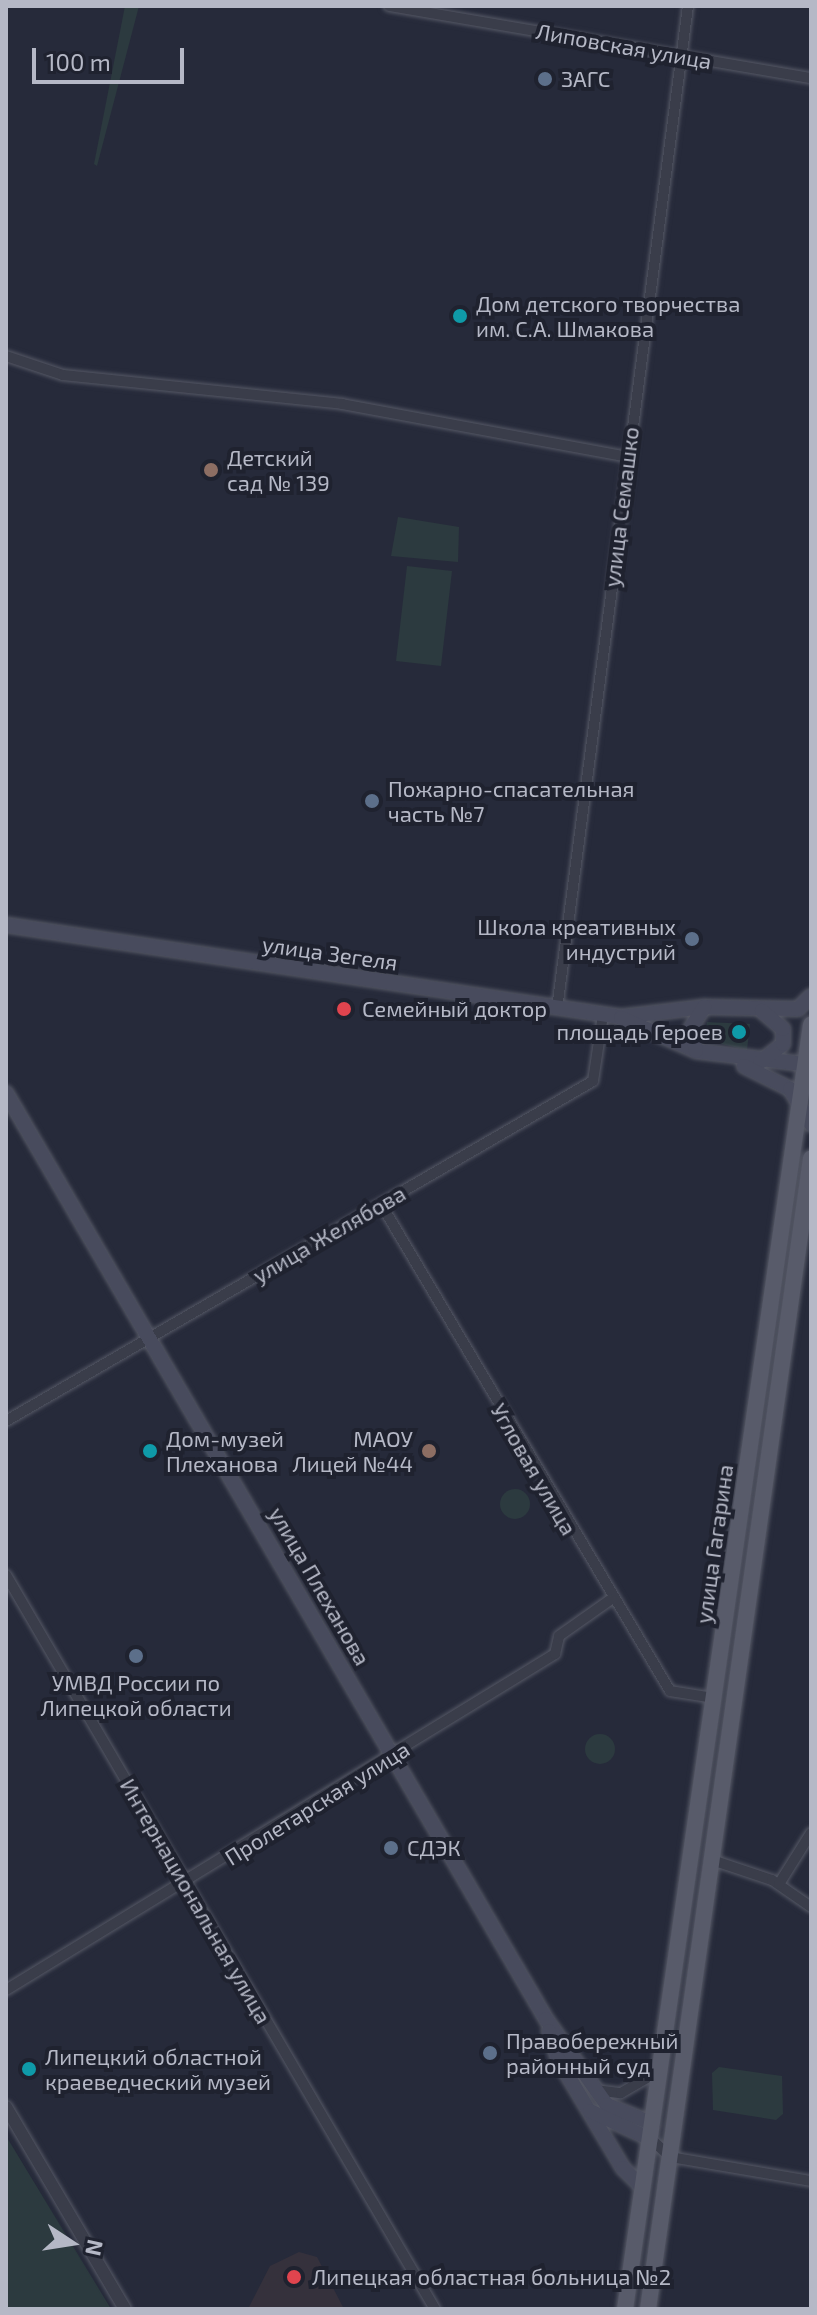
<!DOCTYPE html>
<meta charset="utf-8">
<style>
body{margin:0}
#map{position:relative;width:817px;height:2315px;overflow:hidden;background:#262a3a;font-family:"Exo 2",sans-serif}
div>[style]{position:absolute}
.medical>*{inset:0;background:#35313c}
.green>*{inset:0;background:#2c3a3f}
.round{border-radius:50%}
.roads{filter:drop-shadow(0 0 2px #555865) drop-shadow(0 0 2px #555865)}
.minor>*{height:10px;margin:-5px;padding:0 5px;transform-origin:5px;border-radius:5px;background:#3a3d4a}
.tertiary>*{height:12px;margin:-6px;padding:0 6px;transform-origin:6px;border-radius:6px;background:#3a3d4a}
.secondary>*{height:14px;margin:-7px;padding:0 7px;transform-origin:7px;border-radius:7px;background:#484b5d}
.primary>*{height:16px;margin:-8px;padding:0 8px;transform-origin:8px;border-radius:8px;background:#585b6a}
.dots>*{width:22px;height:22px;translate:-50% -50%;box-sizing:border-box;border:4px solid #1f222f;border-radius:50%}
span{translate:-50% -50%;white-space:nowrap;text-align:center;line-height:1.15;-webkit-text-stroke:8px #1f222f;paint-order:stroke}
.street-label{font-size:22px;color:#b5b8c6}
.poi-label{font-size:22px;color:#b5b8c6}
.left{translate:0 -50%;text-align:left}
.right{translate:-100% -50%;text-align:right}
.frame{position:absolute;inset:0;border:8px solid #b5b8c6;pointer-events:none}
.north{position:absolute;left:32px;top:2203px;width:80px;height:80px;-webkit-text-stroke:6px #1f222f;paint-order:stroke;rotate:102deg;font-size:22px;font-weight:700;line-height:32px;text-align:center;color:#b5b8c6}
.north::after{content:'';display:block;margin:auto;width:28px;height:36px;background:#b5b8c6;clip-path:polygon(50% 0,100% 100%,50% 72%,0 100%)}
.scale{position:absolute;left:32px;top:48px;width:152px;height:36px;box-sizing:border-box;border:4px solid #b5b8c6;border-top:0;padding-left:10px;font-size:24px;line-height:28px;white-space:nowrap;color:#b5b8c6;-webkit-text-stroke:6px #1f222f;paint-order:stroke}
</style>
<div id="map">
<div class="medical">
<i style="clip-path:polygon(299px 2252px,317px 2257px,344px 2309px,248px 2309px,270px 2266px)"></i>
</div>
<div class="green">
<i style="clip-path:polygon(125px 6px,139px 6px,97px 166px,94px 164px)"></i>
<i style="clip-path:polygon(398px 517px,459px 527px,458px 562px,391px 556px)"></i>
<i style="clip-path:polygon(407px 566px,452px 571px,441px 666px,396px 661px)"></i>
<i style="clip-path:polygon(707px 1022px,750px 1024px,747px 1050px,704px 1040px)"></i>
<i class="round" style="left:500px;top:1489px;width:30px;height:30px"></i>
<i class="round" style="left:585px;top:1734px;width:30px;height:30px"></i>
<i style="clip-path:polygon(719px 2067px,782px 2076px,783px 2114px,776px 2120px,713px 2110px,712px 2073px)"></i>
<i style="clip-path:polygon(6px 2136px,111px 2309px,6px 2309px)"></i>
</div>
<div class="roads">
<div class="minor">
<i style="left:389px;top:6px;width:428px;rotate:9.7deg"></i>
<i style="left:6px;top:356px;width:60px;rotate:18.4deg"></i>
<i style="left:63px;top:375px;width:281px;rotate:5.9deg"></i>
<i style="left:342px;top:404px;width:291px;rotate:10.5deg"></i>
<i style="left:557px;top:1009px;width:1012px;rotate:-82.56deg"></i>
<i style="left:381px;top:1204px;width:566px;rotate:59.31deg"></i>
<i style="left:670px;top:1691px;width:45px;rotate:9deg"></i>
<i style="left:6px;top:1421px;width:678px;rotate:-30.08deg"></i>
<i style="left:593px;top:1081px;width:67px;rotate:-81.4deg"></i>
<i style="left:6px;top:1575px;width:850px;rotate:59.7deg"></i>
<i style="left:712px;top:1860px;width:63px;rotate:18.4deg"></i>
<i style="left:772px;top:1880px;width:47px;rotate:34.7deg"></i>
<i style="left:779px;top:1884px;width:60px;rotate:-57.9deg"></i>
<i style="left:6px;top:1990px;width:644px;rotate:-31.47deg"></i>
<i style="left:555px;top:1654px;width:18px;rotate:-77deg"></i>
<i style="left:559px;top:1636px;width:62px;rotate:-35.2deg"></i>
<i style="left:595px;top:2090px;width:26px;rotate:7deg"></i>
<i style="left:621px;top:2093px;width:44px;rotate:-30.1deg"></i>
<i style="left:651px;top:2139px;width:26px;rotate:43deg"></i>
<i style="left:670px;top:2157px;width:143px;rotate:9.7deg"></i>
</div>
<div class="tertiary">
<i style="left:6px;top:2107px;width:234px;rotate:59.5deg"></i>
</div>
<div class="secondary">
<i style="left:6px;top:925px;width:622px;rotate:8.51deg"></i>
<i style="left:621px;top:1017px;width:84px;rotate:-6.9deg"></i>
<i style="left:704px;top:1007px;width:94px;rotate:1.2deg"></i>
<i style="left:798px;top:1009px;width:18px;rotate:-45deg"></i>
<i style="left:621px;top:1018px;width:82px;rotate:23.7deg"></i>
<i style="left:696px;top:1051px;width:116px;rotate:6.9deg"></i>
<i style="left:696px;top:1051px;width:24px;rotate:-102deg"></i>
<i style="left:691px;top:1028px;width:25px;rotate:-58deg"></i>
<i style="left:760px;top:1062px;width:29px;rotate:-38deg"></i>
<i style="left:783px;top:1044px;width:15px;rotate:-90deg"></i>
<i style="left:783px;top:1029px;width:28px;rotate:-139deg"></i>
<i style="left:744px;top:1066px;width:51px;rotate:26.6deg"></i>
<i style="left:790px;top:1089px;width:41px;rotate:59deg"></i>
<i style="left:6px;top:1093px;width:1072px;rotate:59.75deg"></i>
<i style="left:546px;top:2019px;width:105px;rotate:54.7deg"></i>
<i style="left:607px;top:2105px;width:50px;rotate:22.4deg"></i>
<i style="left:549px;top:2031px;width:29px;rotate:72deg"></i>
<i style="left:558px;top:2059px;width:127px;rotate:59.2deg"></i>
<i style="left:623px;top:2168px;width:28px;rotate:45deg"></i>
<i style="left:590px;top:2111px;width:67px;rotate:24.7deg"></i>
</div>
<div class="primary">
<i style="left:625px;top:2309px;width:1298px;rotate:-81.76deg"></i>
<i style="left:648px;top:2309px;width:1162px;rotate:-81.94deg"></i>
</div>
</div>
<div class="dots">
<i style="left:545px;top:79px;background:#5c6f8a"></i>
<i style="left:460px;top:316px;background:#0f9aa8"></i>
<i style="left:211px;top:470px;background:#8d6e63"></i>
<i style="left:372px;top:801px;background:#5c6f8a"></i>
<i style="left:692px;top:939px;background:#5c6f8a"></i>
<i style="left:344px;top:1009px;background:#e0444e"></i>
<i style="left:739px;top:1032px;background:#0f9aa8"></i>
<i style="left:150px;top:1451px;background:#0f9aa8"></i>
<i style="left:429px;top:1451px;background:#8d6e63"></i>
<i style="left:136px;top:1656px;background:#5c6f8a"></i>
<i style="left:391px;top:1848px;background:#5c6f8a"></i>
<i style="left:490px;top:2053px;background:#5c6f8a"></i>
<i style="left:29px;top:2069px;background:#0f9aa8"></i>
<i style="left:294px;top:2277px;background:#e0444e"></i>
</div>
<div class="street-label">
<span style="left:624px;top:46px;rotate:10deg">Липовская улица</span>
<span style="left:621px;top:507px;rotate:-83deg">улица Семашко</span>
<span style="left:330px;top:953px;rotate:8deg">улица Зегеля</span>
<span style="left:329px;top:1234px;rotate:-30deg">улица Желябова</span>
<span style="left:534px;top:1469px;rotate:60deg">Угловая улица</span>
<span style="left:714px;top:1544px;rotate:-82deg">улица Гагарина</span>
<span style="left:320px;top:1586px;rotate:60deg">улица Плеханова</span>
<span style="left:317px;top:1803px;rotate:-32deg">Пролетарская улица</span>
<span style="left:196px;top:1901px;rotate:60deg">Интернациональная улица</span>
</div>
<div class="poi-label">
<span class="left" style="left:561px;top:79px">ЗАГС</span>
<span class="left" style="left:476px;top:316px">Дом детского творчества<br>им. С.А. Шмакова</span>
<span class="left" style="left:227px;top:470px">Детский<br>сад № 139</span>
<span class="left" style="left:388px;top:801px">Пожарно-спасательная<br>часть №7</span>
<span class="right" style="left:676px;top:939px">Школа креативных<br>индустрий</span>
<span class="left" style="left:362px;top:1009px">Семейный доктор</span>
<span class="right" style="left:723px;top:1032px">площадь Героев</span>
<span class="left" style="left:166px;top:1451px">Дом-музей<br>Плеханова</span>
<span class="right" style="left:413px;top:1451px">МАОУ<br>Лицей №44</span>
<span style="left:136px;top:1695px">УМВД России по<br>Липецкой области</span>
<span class="left" style="left:407px;top:1848px">СДЭК</span>
<span class="left" style="left:506px;top:2053px">Правобережный<br>районный суд</span>
<span class="left" style="left:45px;top:2069px">Липецкий областной<br>краеведческий музей</span>
<span class="left" style="left:312px;top:2277px">Липецкая областная больница №2</span>
</div>
<div class="frame"></div>
<div class="north">N</div>
<div class="scale">100 m</div>
</div>
